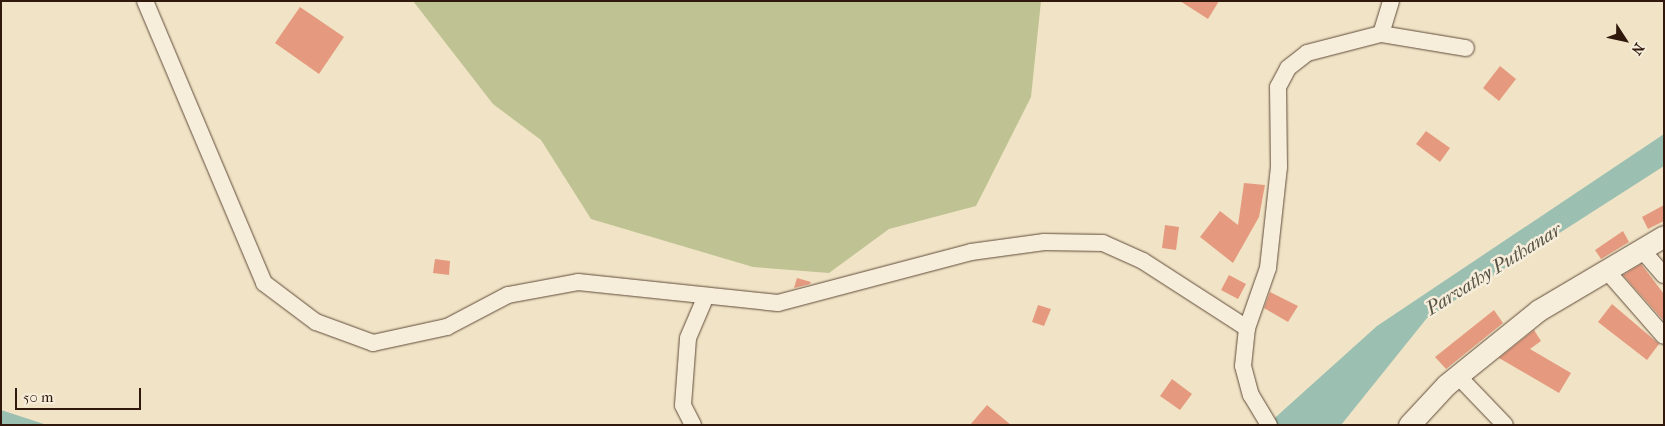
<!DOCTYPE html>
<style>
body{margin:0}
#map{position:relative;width:1665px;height:426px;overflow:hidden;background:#f1e4c6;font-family:"IM FELL French Canon",serif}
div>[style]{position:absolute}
.green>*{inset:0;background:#bfc292}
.water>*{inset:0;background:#9bbfb1}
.building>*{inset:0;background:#e59a7f}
.roads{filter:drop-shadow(0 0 1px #604b3a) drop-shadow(0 0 1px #604b3a)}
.minor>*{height:16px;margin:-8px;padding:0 8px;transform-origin:8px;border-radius:8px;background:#f6edda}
.tertiary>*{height:21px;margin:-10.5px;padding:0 10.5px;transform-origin:10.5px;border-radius:10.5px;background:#f6edda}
span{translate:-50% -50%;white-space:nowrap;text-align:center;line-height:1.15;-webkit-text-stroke:5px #f6edda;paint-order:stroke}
.water-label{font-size:19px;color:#555246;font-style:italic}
.frame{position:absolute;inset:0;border:2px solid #30180c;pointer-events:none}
.north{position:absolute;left:1600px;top:15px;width:50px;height:50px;-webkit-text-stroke:4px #f6edda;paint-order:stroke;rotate:125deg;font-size:14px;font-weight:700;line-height:20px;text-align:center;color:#30180c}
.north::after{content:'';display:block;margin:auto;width:18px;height:22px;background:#30180c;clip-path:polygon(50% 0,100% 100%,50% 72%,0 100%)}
.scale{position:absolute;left:15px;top:388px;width:126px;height:22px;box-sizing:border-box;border:2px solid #30180c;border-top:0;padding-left:6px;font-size:15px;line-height:18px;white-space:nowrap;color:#30180c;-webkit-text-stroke:4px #f6edda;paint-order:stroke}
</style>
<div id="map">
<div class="green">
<i style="clip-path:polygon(413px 1px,1041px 1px,1031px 97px,976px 206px,889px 229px,829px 273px,753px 267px,591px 219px,541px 140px,493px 104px)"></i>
</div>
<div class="water">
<i style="clip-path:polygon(1664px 134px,1664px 166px,1427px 318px,1341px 425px,1267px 425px,1377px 326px)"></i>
<i style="clip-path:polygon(1px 410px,47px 425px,1px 425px)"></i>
</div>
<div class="building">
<i style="clip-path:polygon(1180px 1px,1219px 1px,1208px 19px)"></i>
<i style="clip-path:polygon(300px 7px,344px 37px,319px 74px,275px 43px)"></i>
<i style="clip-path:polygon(1500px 66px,1516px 79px,1499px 101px,1483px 88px)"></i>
<i style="clip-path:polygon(1426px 131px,1450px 148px,1440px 162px,1416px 144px)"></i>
<i style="clip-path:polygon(1244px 183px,1265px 185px,1259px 217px,1233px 263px,1200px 237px,1220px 211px,1238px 225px)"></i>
<i style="clip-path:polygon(1664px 205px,1664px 221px,1648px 229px,1642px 217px)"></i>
<i style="clip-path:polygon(1165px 225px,1179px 227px,1176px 250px,1162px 248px)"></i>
<i style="clip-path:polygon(1623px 231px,1629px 242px,1601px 259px,1595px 250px)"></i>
<i style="clip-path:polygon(435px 259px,450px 261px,449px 275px,433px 273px)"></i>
<i style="clip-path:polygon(1641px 264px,1664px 294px,1664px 321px,1623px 275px)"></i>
<i style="clip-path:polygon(1229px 275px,1246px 284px,1238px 299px,1221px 290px)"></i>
<i style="clip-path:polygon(797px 278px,811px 282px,810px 284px,794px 288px)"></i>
<i style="clip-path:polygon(1270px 292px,1298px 306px,1288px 322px,1264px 308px)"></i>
<i style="clip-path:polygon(1612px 304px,1659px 344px,1647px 360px,1598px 322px)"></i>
<i style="clip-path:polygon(1038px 305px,1051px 309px,1044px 326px,1032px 322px)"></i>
<i style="clip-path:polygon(1494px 310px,1503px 323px,1446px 369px,1435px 357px)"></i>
<i style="clip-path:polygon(1534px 330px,1541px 341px,1530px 349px,1571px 373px,1559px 393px,1499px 358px)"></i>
<i style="clip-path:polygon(1172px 379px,1192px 394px,1180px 410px,1160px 396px)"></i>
<i style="clip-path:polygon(987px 405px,1011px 425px,970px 425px)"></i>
</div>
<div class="roads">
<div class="minor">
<i style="left:145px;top:1px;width:306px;rotate:67.1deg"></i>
<i style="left:264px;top:283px;width:65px;rotate:36.9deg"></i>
<i style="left:316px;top:322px;width:61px;rotate:20.2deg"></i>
<i style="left:373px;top:343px;width:76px;rotate:-12.2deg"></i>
<i style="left:447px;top:327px;width:69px;rotate:-27.7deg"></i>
<i style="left:508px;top:295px;width:71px;rotate:-10.5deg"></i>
<i style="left:578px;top:282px;width:201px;rotate:6deg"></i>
<i style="left:778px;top:303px;width:200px;rotate:-14.8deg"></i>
<i style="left:971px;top:252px;width:74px;rotate:-7.8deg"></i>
<i style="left:1044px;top:242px;width:59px;rotate:1deg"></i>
<i style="left:1103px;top:243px;width:44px;rotate:24.2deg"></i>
<i style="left:1143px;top:261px;width:124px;rotate:32.8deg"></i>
<i style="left:1247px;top:328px;width:38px;rotate:96deg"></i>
<i style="left:1243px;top:366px;width:30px;rotate:75deg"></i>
<i style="left:1251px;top:395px;width:35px;rotate:59deg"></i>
<i style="left:1381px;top:34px;width:86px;rotate:9.4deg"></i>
<i style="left:1642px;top:250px;width:33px;rotate:49deg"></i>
<i style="left:1607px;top:271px;width:86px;rotate:48.8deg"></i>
<i style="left:1247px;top:328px;width:64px;rotate:-70.7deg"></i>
<i style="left:1268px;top:268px;width:102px;rotate:-83.8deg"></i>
<i style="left:1279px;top:167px;width:80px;rotate:-90.7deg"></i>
<i style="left:1278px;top:87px;width:21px;rotate:-62deg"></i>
<i style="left:1288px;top:68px;width:24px;rotate:-38deg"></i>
<i style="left:1307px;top:53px;width:76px;rotate:-14.4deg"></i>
<i style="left:1381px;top:34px;width:34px;rotate:-73deg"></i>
<i style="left:1457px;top:375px;width:69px;rotate:46.2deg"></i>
<i style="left:693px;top:425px;width:22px;rotate:-117deg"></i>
<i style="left:683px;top:405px;width:67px;rotate:-85.7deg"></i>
<i style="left:688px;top:338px;width:46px;rotate:-66.8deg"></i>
</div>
<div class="tertiary">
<i style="left:1409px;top:425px;width:54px;rotate:-47.2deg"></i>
<i style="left:1446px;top:385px;width:119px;rotate:-38.9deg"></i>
<i style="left:1539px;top:310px;width:145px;rotate:-30.6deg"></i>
</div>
</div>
<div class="water-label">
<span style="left:1494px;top:270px;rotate:-32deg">Parvathy Puthanar</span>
</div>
<div class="frame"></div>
<div class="north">N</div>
<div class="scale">50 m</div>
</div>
